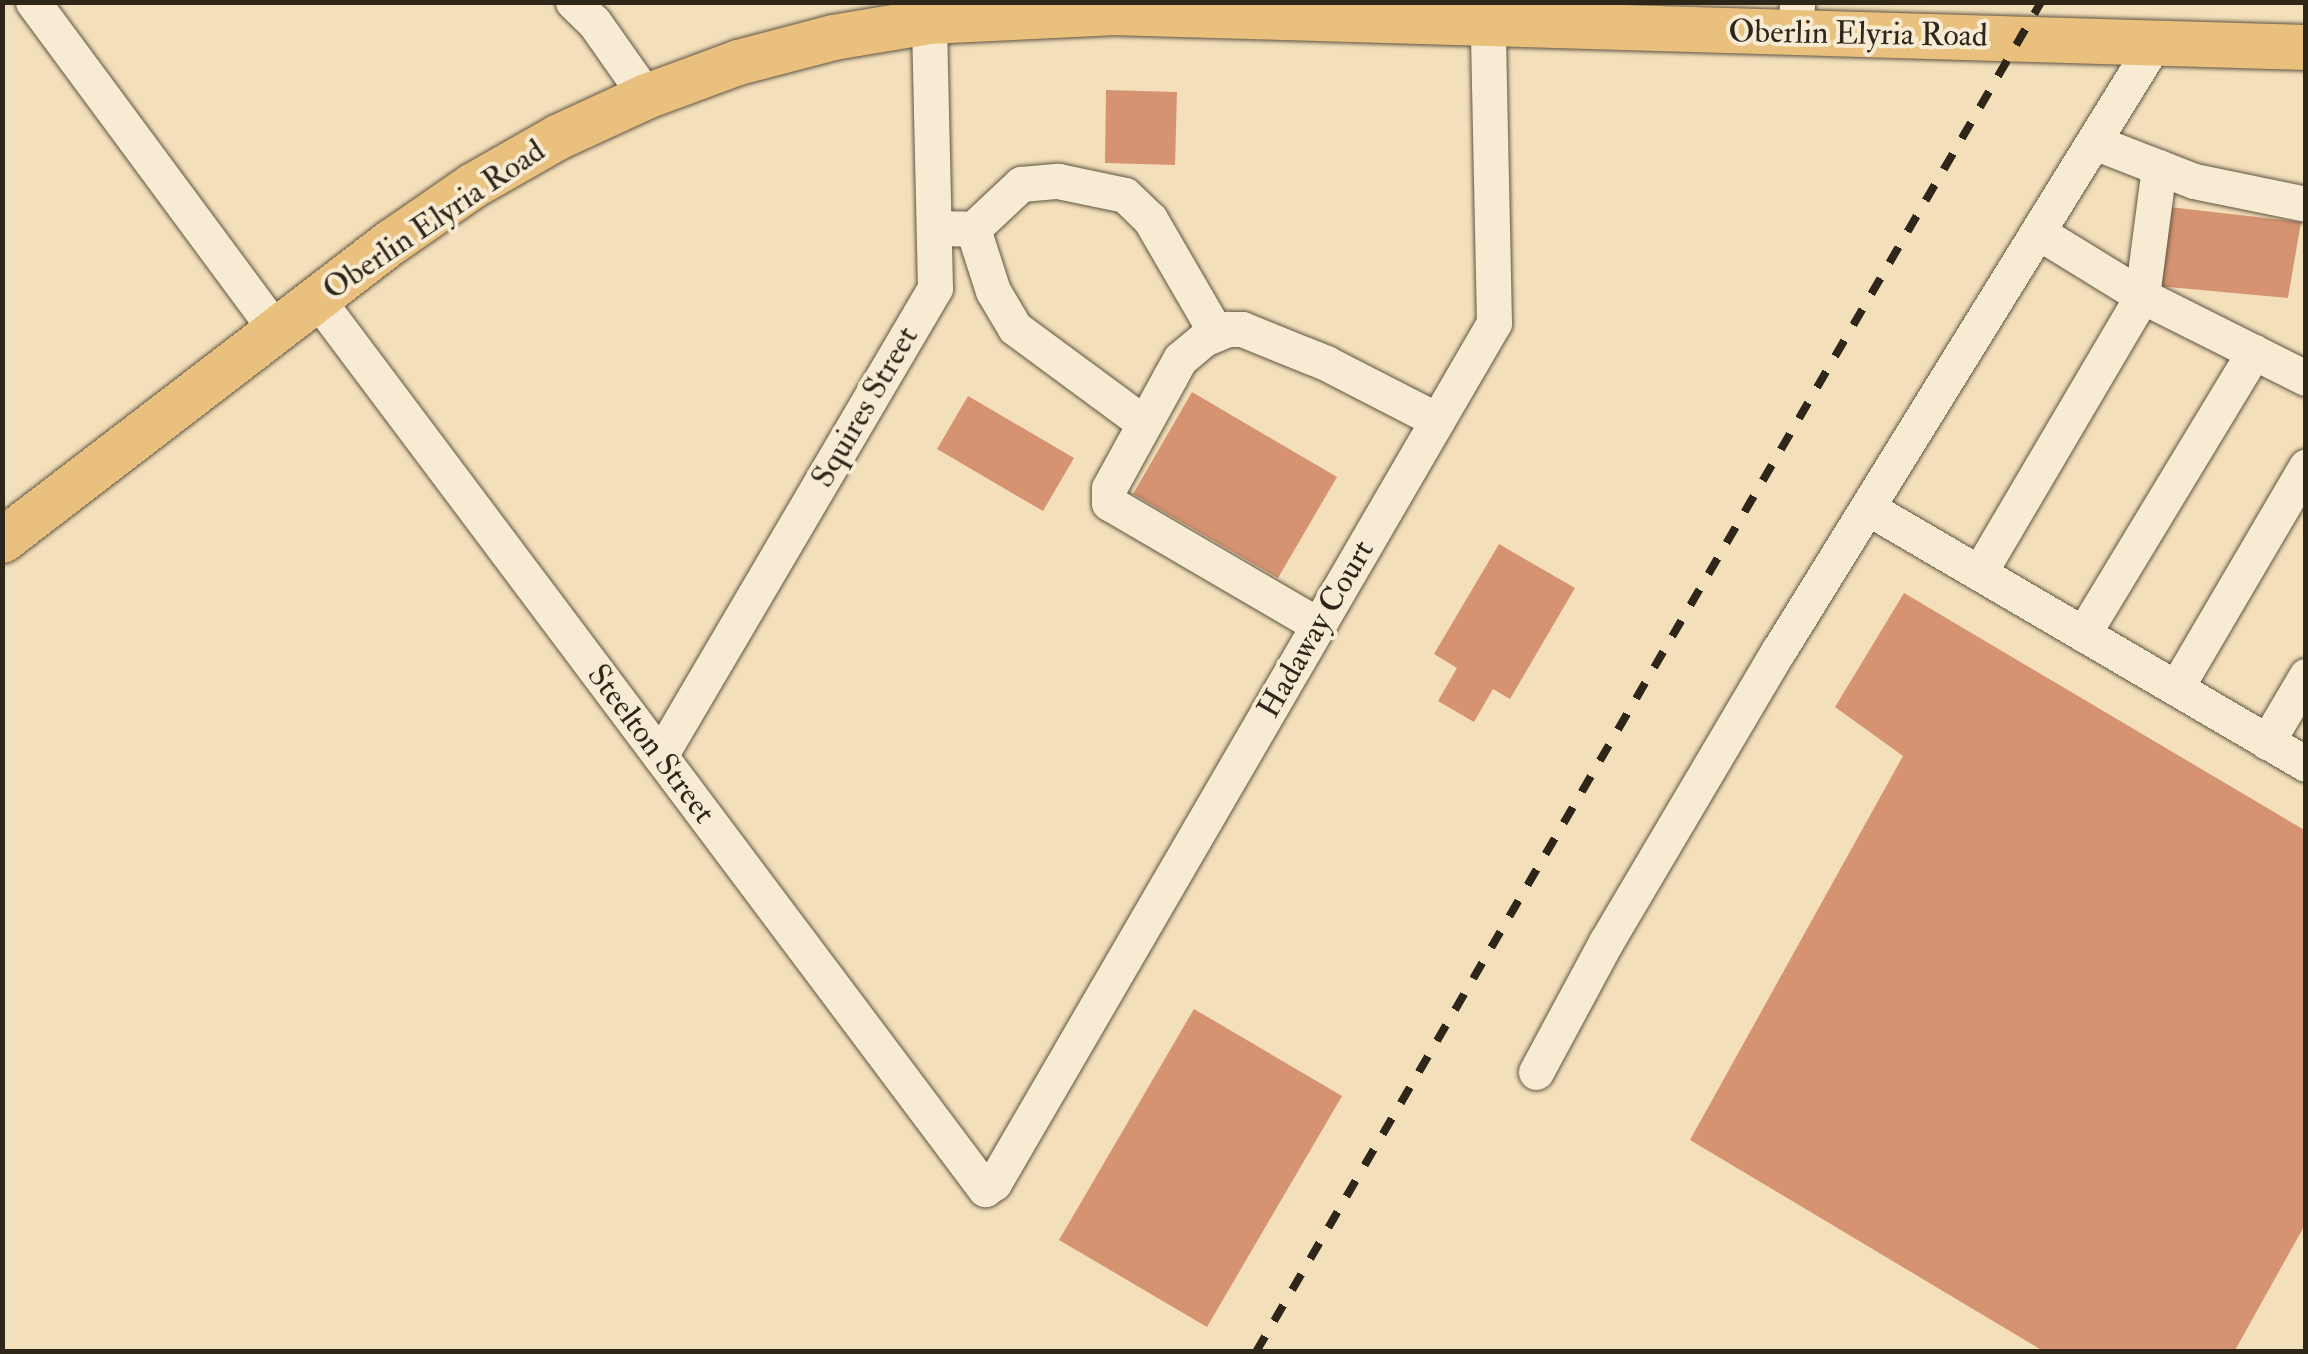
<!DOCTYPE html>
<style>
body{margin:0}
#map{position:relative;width:2308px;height:1354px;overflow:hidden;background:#f3e0bb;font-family:"IM FELL Double Pica",serif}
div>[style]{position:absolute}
.building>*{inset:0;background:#d59371}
.roads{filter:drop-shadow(0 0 2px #605442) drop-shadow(0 0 2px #605442)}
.minor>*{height:35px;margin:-17.5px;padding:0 17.5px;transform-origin:17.5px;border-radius:17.5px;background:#f7ebd3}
.major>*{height:45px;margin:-22.5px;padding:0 22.5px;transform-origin:22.5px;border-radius:22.5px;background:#eac07e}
.rail>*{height:8px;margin-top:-4px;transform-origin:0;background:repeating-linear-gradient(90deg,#2f261a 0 18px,transparent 0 36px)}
span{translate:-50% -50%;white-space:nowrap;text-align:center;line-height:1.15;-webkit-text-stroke:8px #f7ebd3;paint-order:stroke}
.street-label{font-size:32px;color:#2f261a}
.frame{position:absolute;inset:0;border:5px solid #2f261a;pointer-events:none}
</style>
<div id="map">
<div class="building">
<i style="clip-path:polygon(1106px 90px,1177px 92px,1175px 165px,1105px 163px)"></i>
<i style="clip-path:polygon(2169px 207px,2301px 222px,2288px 298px,2158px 286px)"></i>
<i style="clip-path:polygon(1192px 392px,1337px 477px,1278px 578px,1133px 494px)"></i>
<i style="clip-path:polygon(968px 396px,1074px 458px,1043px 511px,937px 449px)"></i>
<i style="clip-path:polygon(1499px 544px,1575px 588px,1510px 699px,1493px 689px,1474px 722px,1438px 701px,1457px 668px,1434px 654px)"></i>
<i style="clip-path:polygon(1904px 593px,2306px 831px,2306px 1223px,2234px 1352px,2045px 1352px,1690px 1140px,1903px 756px,1835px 707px)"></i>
<i style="clip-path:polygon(1194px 1009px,1342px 1096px,1207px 1327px,1059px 1240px)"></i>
</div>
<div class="roads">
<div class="minor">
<i style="left:33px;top:2px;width:408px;rotate:53.5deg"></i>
<i style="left:573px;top:2px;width:29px;rotate:44deg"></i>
<i style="left:594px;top:22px;width:90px;rotate:54.9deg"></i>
<i style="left:1795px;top:33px;width:31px;rotate:-86deg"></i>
<i style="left:2094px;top:142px;width:107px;rotate:21.3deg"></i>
<i style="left:2194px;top:181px;width:114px;rotate:11.6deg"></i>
<i style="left:934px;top:228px;width:39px;rotate:1deg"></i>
<i style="left:973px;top:229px;width:66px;rotate:-43.2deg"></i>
<i style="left:1021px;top:184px;width:37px;rotate:-5deg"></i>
<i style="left:1058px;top:181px;width:68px;rotate:11.8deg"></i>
<i style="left:1125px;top:195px;width:35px;rotate:44deg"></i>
<i style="left:1150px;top:219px;width:132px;rotate:59.9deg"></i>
<i style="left:973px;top:229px;width:65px;rotate:72.1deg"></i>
<i style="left:993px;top:291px;width:43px;rotate:59.3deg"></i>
<i style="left:1015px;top:328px;width:160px;rotate:36.4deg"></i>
<i style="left:2038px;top:232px;width:122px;rotate:31.6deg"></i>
<i style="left:2142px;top:296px;width:183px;rotate:26.6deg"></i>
<i style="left:317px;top:299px;width:1113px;rotate:53.11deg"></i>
<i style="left:985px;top:1189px;width:11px;rotate:-34deg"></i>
<i style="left:994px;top:1183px;width:995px;rotate:-59.83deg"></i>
<i style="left:1494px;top:323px;width:298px;rotate:-91.2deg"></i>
<i style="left:1868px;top:508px;width:507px;rotate:30.31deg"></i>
<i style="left:1979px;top:573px;width:321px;rotate:-59.5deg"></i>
<i style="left:2142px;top:296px;width:130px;rotate:-82.5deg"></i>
<i style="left:1318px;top:625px;width:242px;rotate:-149.7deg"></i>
<i style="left:1109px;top:503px;width:15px;rotate:-90deg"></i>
<i style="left:1109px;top:488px;width:127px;rotate:-61.2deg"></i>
<i style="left:1170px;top:377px;width:21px;rotate:-61deg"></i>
<i style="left:1180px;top:359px;width:31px;rotate:-40deg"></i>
<i style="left:1204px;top:339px;width:26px;rotate:-23deg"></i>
<i style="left:1228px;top:329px;width:14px"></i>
<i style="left:1242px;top:329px;width:91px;rotate:22deg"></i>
<i style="left:1326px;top:363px;width:125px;rotate:27.2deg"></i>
<i style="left:2083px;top:634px;width:330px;rotate:-58.8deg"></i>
<i style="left:2176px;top:688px;width:257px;rotate:-59.6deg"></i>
<i style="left:2267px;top:742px;width:77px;rotate:-59.4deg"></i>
<i style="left:660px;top:756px;width:543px;rotate:-59.56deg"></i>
<i style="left:935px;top:288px;width:267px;rotate:-91.3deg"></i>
<i style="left:1536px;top:1072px;width:148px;rotate:-61.7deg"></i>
<i style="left:1606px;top:942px;width:339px;rotate:-59.4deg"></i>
<i style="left:1779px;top:650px;width:715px;rotate:-58.27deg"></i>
</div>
<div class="major">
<i style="left:2px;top:540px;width:491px;rotate:-37.5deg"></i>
<i style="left:392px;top:241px;width:98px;rotate:-34.7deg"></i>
<i style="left:473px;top:185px;width:97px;rotate:-29.7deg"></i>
<i style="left:557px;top:137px;width:98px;rotate:-24.7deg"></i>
<i style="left:646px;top:96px;width:98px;rotate:-20.3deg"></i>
<i style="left:738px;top:62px;width:98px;rotate:-14.7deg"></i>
<i style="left:833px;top:37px;width:97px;rotate:-9.5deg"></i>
<i style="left:929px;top:21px;width:181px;rotate:-2.8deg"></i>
<i style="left:1110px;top:12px;width:1197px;rotate:1.68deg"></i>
</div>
</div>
<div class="rail">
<i style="left:1256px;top:1352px;width:1562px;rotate:-59.82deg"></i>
</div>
<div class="street-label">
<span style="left:1858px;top:34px;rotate:1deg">Oberlin Elyria Road</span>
<span style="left:434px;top:220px;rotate:-34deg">Oberlin Elyria Road</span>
<span style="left:865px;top:407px;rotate:-60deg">Squires Street</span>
<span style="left:1316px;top:629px;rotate:-60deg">Hadaway Court</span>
<span style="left:651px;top:744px;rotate:53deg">Steelton Street</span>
</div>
<div class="frame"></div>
</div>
